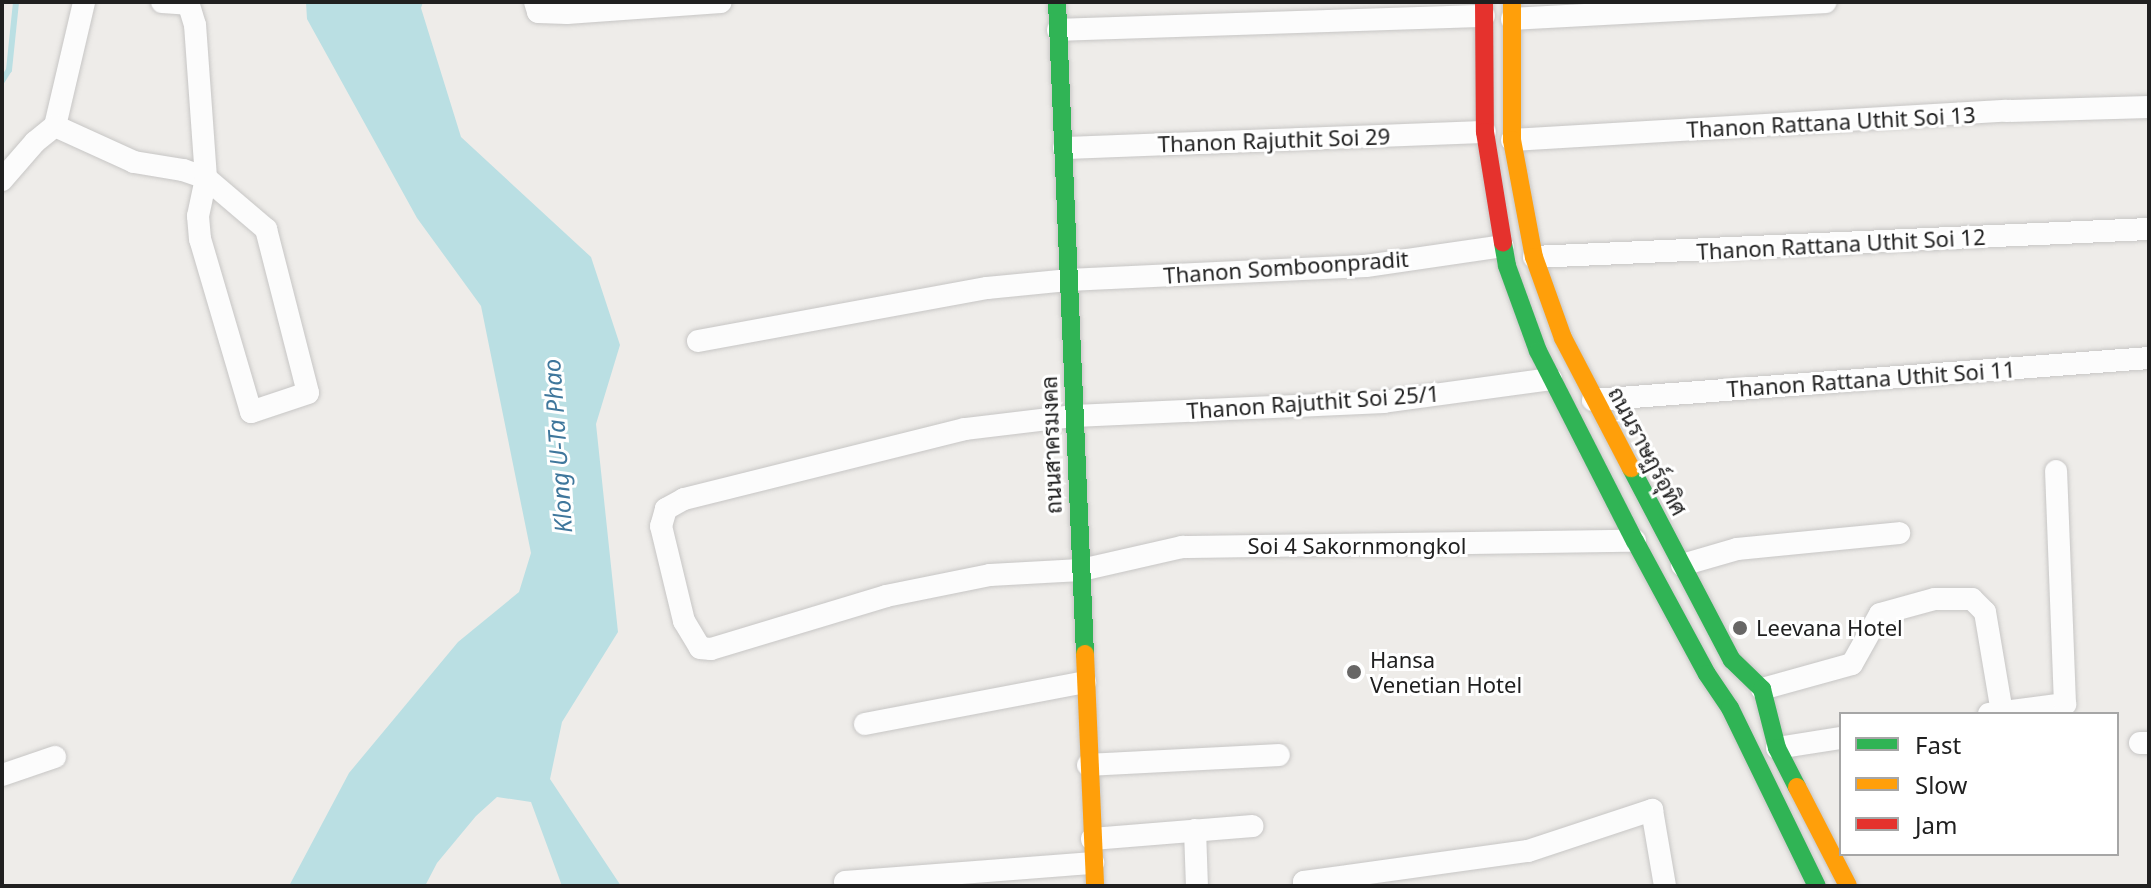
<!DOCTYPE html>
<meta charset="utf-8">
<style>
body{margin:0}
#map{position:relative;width:2151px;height:888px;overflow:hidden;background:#eeece9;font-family:"Noto Sans",Sarabun,sans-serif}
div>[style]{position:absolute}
.water>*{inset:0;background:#badfe3}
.stream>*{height:6px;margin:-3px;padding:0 3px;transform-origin:3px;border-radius:3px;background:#badfe3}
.roads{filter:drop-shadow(0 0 2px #c7c6c5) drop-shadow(0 0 2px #c7c6c5)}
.street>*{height:22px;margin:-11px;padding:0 11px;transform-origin:11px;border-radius:11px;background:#fcfcfc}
.fast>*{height:18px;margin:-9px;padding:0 9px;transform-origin:9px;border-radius:9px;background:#30b455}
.slow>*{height:18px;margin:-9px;padding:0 9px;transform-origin:9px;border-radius:9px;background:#ff9f0a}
.jam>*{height:18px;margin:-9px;padding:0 9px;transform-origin:9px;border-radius:9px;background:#e5322d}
.dots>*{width:22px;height:22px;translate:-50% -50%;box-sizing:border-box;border:4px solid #fff;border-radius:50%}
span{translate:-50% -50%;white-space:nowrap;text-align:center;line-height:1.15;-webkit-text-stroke:6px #fff;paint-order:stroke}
.street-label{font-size:22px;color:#202020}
.poi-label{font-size:22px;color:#202020}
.left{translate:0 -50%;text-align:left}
.water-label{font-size:24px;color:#3f779c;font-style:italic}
.frame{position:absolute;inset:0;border:4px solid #202020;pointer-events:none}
.legend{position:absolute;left:1839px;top:712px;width:280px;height:144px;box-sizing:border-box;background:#fff;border:2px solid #a6a6a6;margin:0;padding:10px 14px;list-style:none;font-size:24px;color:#202020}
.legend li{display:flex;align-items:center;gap:16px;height:40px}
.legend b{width:40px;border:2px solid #a6a6a6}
</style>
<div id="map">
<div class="water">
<i style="clip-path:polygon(306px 2px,423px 2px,421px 8px,461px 137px,591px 257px,620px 345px,596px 424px,618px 632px,562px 722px,550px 779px,621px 886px,562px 886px,531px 802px,497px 797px,476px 816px,437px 863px,425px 886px,289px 886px,349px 773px,458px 642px,519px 592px,531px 553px,481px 306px,417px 218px,307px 19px)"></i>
</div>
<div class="stream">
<i style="left:2px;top:81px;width:13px;rotate:-58deg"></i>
<i style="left:9px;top:70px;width:68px;rotate:-84.1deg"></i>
</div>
<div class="roads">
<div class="street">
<i style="left:162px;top:2px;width:26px;rotate:4deg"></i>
<i style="left:535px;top:2px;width:10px;rotate:73deg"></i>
<i style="left:538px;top:12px;width:29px;rotate:2deg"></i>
<i style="left:567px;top:13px;width:154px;rotate:-4.1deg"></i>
<i style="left:1512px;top:19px;width:314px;rotate:-3.1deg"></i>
<i style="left:1058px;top:30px;width:426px;rotate:-1.9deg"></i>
<i style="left:55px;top:126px;width:127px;rotate:-76.8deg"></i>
<i style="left:1512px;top:140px;width:495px;rotate:-3.4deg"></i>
<i style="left:2006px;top:111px;width:143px;rotate:-1.6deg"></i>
<i style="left:1064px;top:148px;width:421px;rotate:-2.2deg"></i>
<i style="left:2px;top:180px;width:50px;rotate:-49deg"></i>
<i style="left:35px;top:142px;width:26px;rotate:-39deg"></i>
<i style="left:55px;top:126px;width:87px;rotate:24.5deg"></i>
<i style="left:134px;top:162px;width:50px;rotate:9.3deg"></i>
<i style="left:183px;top:170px;width:24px;rotate:19deg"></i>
<i style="left:206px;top:178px;width:79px;rotate:40.4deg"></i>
<i style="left:266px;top:229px;width:169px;rotate:75.6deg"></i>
<i style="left:308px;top:393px;width:60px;rotate:161.6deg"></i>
<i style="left:251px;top:412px;width:180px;rotate:-106.4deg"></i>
<i style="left:200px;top:239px;width:23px;rotate:-95deg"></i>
<i style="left:198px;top:216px;width:39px;rotate:-78deg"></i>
<i style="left:206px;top:178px;width:153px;rotate:-94.1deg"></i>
<i style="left:195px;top:25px;width:24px;rotate:-107deg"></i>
<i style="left:1534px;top:257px;width:616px;rotate:-2.61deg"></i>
<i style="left:698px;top:341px;width:294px;rotate:-10.4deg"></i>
<i style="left:987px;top:288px;width:81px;rotate:-5.6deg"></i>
<i style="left:1068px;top:280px;width:298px;rotate:-2.7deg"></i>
<i style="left:1366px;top:266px;width:138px;rotate:-8.3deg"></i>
<i style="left:1551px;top:379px;width:169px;rotate:172.2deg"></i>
<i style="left:1384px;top:402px;width:310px;rotate:177.4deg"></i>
<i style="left:1074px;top:416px;width:110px;rotate:173.2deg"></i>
<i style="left:965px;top:429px;width:290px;rotate:166deg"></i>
<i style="left:684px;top:499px;width:21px;rotate:151deg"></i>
<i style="left:666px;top:509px;width:18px;rotate:106deg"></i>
<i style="left:661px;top:526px;width:98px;rotate:76.4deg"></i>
<i style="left:684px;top:621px;width:31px;rotate:59deg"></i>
<i style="left:700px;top:648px;width:11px;rotate:5deg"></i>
<i style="left:711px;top:649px;width:183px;rotate:-16.8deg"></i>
<i style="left:886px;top:596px;width:106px;rotate:-11.4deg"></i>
<i style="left:990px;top:575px;width:91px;rotate:-3.1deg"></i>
<i style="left:1081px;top:570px;width:104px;rotate:-12.8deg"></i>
<i style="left:1182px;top:547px;width:453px;rotate:-0.8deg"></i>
<i style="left:1593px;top:400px;width:558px;rotate:-4.32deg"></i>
<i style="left:1682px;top:565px;width:57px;rotate:-16.2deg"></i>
<i style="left:1737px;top:549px;width:163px;rotate:-5.6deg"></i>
<i style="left:1762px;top:689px;width:93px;rotate:-15.5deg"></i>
<i style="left:1852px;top:664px;width:57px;rotate:-60.8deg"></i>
<i style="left:1880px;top:614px;width:57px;rotate:-15.3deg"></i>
<i style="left:1935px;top:599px;width:37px"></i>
<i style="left:1972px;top:599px;width:18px;rotate:45deg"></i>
<i style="left:1985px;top:612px;width:101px;rotate:80.4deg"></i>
<i style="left:1989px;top:714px;width:77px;rotate:-7.5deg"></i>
<i style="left:2065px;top:704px;width:233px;rotate:-92.2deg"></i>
<i style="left:865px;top:724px;width:224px;rotate:-10.8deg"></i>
<i style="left:2140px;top:743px;width:9px"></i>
<i style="left:1777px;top:748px;width:65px;rotate:-8.9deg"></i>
<i style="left:1088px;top:765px;width:191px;rotate:-3deg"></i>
<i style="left:2px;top:775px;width:56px;rotate:-18.8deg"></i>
<i style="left:1195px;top:830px;width:56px;rotate:88deg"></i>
<i style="left:1092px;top:839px;width:161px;rotate:-4.6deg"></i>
<i style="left:845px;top:882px;width:249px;rotate:-4.4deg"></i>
<i style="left:1304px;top:886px;width:4px;rotate:-90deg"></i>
<i style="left:1304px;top:882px;width:226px;rotate:-7.9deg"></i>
<i style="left:1528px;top:851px;width:131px;rotate:-18.3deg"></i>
<i style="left:1652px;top:810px;width:77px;rotate:80.3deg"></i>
</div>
<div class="fast">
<i style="left:1057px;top:2px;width:653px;rotate:87.54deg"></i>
<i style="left:1503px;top:243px;width:23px;rotate:80deg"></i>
<i style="left:1507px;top:266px;width:90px;rotate:70deg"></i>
<i style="left:1538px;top:351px;width:213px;rotate:63deg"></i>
<i style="left:1635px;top:541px;width:151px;rotate:61.6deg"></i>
<i style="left:1707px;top:674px;width:41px;rotate:55.9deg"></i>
<i style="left:1730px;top:708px;width:198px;rotate:64deg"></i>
<i style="left:1631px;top:468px;width:217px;rotate:62.3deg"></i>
<i style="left:1732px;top:660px;width:42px;rotate:44deg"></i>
<i style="left:1762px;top:689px;width:61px;rotate:75.7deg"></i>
<i style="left:1777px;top:748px;width:44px;rotate:62.9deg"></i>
</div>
<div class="slow">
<i style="left:1512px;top:2px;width:138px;rotate:90deg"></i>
<i style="left:1512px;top:140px;width:119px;rotate:79.4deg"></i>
<i style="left:1534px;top:257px;width:86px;rotate:70.3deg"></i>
<i style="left:1563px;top:338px;width:147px;rotate:62.4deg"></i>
<i style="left:1085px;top:654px;width:232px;rotate:87.5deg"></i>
<i style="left:1797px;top:787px;width:111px;rotate:62.7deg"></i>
</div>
<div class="jam">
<i style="left:1484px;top:2px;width:130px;rotate:89.6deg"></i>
<i style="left:1485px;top:132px;width:112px;rotate:80.8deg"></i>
</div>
</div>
<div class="dots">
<i style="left:1740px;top:628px;background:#686766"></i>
<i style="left:1354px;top:672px;background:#686766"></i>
</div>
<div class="street-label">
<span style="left:1831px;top:122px;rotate:-3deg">Thanon Rattana Uthit Soi 13</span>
<span style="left:1274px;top:140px;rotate:-2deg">Thanon Rajuthit Soi 29</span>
<span style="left:1841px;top:244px;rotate:-3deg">Thanon Rattana Uthit Soi 12</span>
<span style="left:1286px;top:267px;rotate:-4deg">Thanon Somboonpradit</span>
<span style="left:1871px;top:379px;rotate:-4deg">Thanon Rattana Uthit Soi 11</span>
<span style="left:1313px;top:402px;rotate:-4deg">Thanon Rajuthit Soi 25/1</span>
<span style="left:1051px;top:445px;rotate:-92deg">ถนนสาครมงคล</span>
<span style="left:1648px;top:451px;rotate:62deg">ถนนราษฏร์อุทิศ</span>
<span style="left:1357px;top:546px">Soi 4 Sakornmongkol</span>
</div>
<div class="poi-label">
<span class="left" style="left:1756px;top:628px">Leevana Hotel</span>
<span class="left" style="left:1370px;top:672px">Hansa<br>Venetian Hotel</span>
</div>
<div class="water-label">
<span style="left:557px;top:446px;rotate:-94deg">Klong U-Ta Phao</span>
</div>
<div class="frame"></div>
<ul class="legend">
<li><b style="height:10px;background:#30b455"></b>Fast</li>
<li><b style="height:10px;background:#ff9f0a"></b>Slow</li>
<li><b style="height:10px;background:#e5322d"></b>Jam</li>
</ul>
</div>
